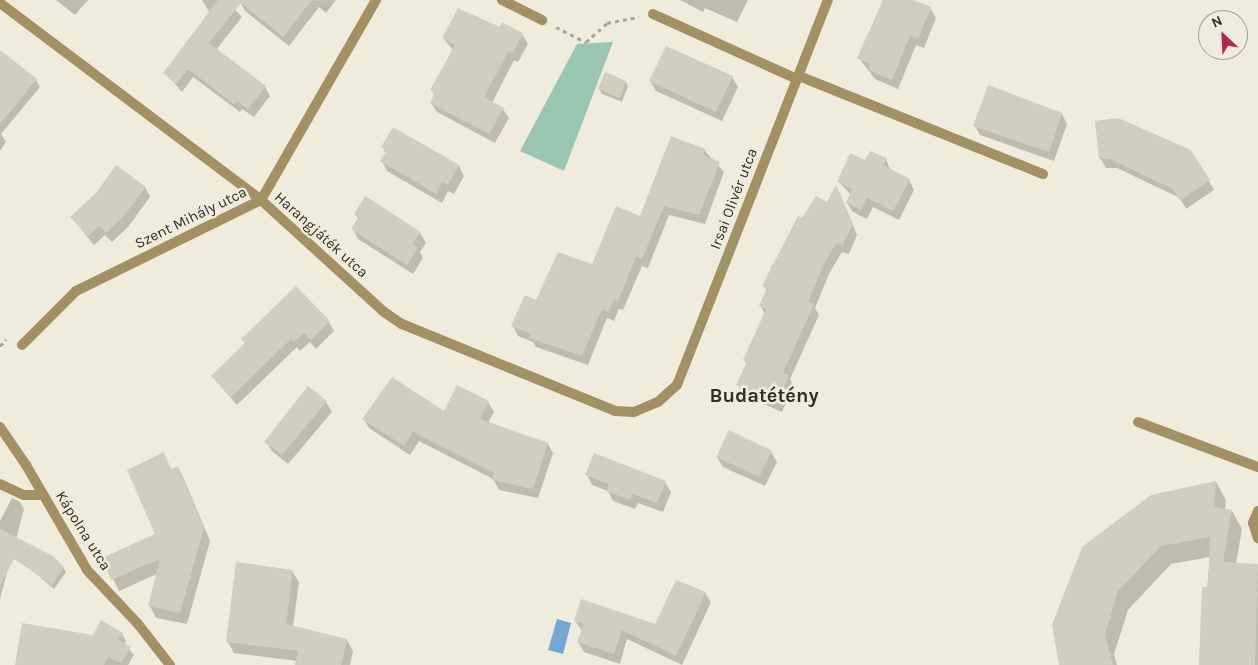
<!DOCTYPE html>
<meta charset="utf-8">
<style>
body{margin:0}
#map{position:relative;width:1258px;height:665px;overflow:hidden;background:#efecdb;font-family:Karla,sans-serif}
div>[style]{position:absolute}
.green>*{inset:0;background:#99c6b1}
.water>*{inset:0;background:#73a7d6}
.shadow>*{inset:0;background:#0003}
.building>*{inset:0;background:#d1cebe}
.path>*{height:3px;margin-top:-1.5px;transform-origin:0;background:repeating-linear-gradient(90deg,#a7a597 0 4px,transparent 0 8px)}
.lane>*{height:10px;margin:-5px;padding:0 5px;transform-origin:5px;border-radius:5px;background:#a39163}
.street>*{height:10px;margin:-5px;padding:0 5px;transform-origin:5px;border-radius:5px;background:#a39163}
span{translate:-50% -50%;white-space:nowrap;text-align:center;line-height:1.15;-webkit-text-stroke:5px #efecdb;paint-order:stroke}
.street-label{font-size:15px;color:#2f2e27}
.district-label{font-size:20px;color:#2f2e27;font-weight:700}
.north{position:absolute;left:1198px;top:10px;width:50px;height:50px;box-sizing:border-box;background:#efecdb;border:1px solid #a2a093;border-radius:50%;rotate:335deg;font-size:14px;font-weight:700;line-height:20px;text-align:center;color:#2f2e27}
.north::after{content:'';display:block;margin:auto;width:18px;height:22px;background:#b62551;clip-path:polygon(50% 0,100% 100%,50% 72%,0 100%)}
</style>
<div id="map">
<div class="green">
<i style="clip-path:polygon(613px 42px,564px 171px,520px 151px,577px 44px)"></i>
</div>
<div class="water">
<i style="clip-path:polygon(557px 619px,571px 623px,563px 654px,548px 650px)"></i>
</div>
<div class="shadow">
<i style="clip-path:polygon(56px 0,88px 0,75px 15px)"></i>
<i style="clip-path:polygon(202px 0,226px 0,242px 17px,216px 50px,265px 87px,270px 96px,254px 117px,242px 109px,240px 112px,193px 77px,182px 92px,165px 73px,210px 13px)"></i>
<i style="clip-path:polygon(336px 0,326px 13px,319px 7px,289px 46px,245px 11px,240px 1px)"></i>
<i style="clip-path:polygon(680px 0,748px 0,737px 22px,705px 8px,703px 12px)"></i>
<i style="clip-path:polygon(884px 0,910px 0,930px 8px,936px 18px,924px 48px,916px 45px,898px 89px,875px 79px,859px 58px)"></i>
<i style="clip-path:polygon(500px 29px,522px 34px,528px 44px,518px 62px,514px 60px,492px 103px,503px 109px,509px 118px,495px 143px,437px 112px,431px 103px,435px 95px,432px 90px,453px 50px,443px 38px)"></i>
<i style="clip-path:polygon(0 58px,36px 80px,40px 87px,1px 134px,6px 142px,0 151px)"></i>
<i style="clip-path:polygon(732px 77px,738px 87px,722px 121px,656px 91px,650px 81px)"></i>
<i style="clip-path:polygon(626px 82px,628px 86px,622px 102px,602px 94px,599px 89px)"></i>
<i style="clip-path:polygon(1062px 114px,1067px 124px,1054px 161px,980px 135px,975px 126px)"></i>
<i style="clip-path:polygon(1096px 122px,1209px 181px,1214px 190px,1186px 209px,1180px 198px,1117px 168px,1106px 168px,1100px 158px)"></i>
<i style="clip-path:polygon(393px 129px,459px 166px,464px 176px,454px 194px,448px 191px,442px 203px,387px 171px,382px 161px,386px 154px,383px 147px)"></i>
<i style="clip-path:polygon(704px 150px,724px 172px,705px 224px,669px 215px,648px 268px,642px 266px,623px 310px,619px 309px,614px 321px,607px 318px,588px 365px,536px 347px,533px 342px,518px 336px,513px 326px,537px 301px,593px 265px)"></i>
<i style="clip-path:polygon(886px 159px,890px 170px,909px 180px,914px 190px,899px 220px,873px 207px,867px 219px,853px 212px,847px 203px,851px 195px,838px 181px,866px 162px)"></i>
<i style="clip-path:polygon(145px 187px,150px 197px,128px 227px,112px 242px,105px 235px,94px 245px,72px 218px)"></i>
<i style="clip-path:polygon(841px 196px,857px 235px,849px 254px,842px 252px,829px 274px,815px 308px,819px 315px,790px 379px,794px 386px,782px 412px,743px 395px,738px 385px,747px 364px,744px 360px,765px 314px,761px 306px,767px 291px,764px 286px,772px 265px,776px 266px,803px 220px)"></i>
<i style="clip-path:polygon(355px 214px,420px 233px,426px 243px,420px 252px,423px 258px,413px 274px,358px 239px,353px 229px,359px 220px)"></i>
<i style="clip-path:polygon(329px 322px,334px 331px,316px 349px,310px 342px,300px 351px,297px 347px,237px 405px,212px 376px,245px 344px,242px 339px)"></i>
<i style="clip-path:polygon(308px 388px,326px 402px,332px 412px,288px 464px,272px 451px,266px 442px)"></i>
<i style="clip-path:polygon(488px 402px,494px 412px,488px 423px,548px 444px,553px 453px,538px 498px,499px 490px,493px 479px,419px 441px,410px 455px,369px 428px,364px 419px,444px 413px)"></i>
<i style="clip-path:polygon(771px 452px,777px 462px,765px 486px,723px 467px,717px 457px)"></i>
<i style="clip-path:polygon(163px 454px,172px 470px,178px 467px,184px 479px,210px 541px,187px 624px,156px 618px,150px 606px,157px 574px,119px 591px,103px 558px,157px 535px)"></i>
<i style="clip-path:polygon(587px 475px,665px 482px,671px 492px,663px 512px,638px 503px,635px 509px,613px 501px,608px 491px,592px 485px)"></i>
<i style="clip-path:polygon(1216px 482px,1226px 500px,1225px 510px,1232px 511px,1242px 529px,1236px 564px,1258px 565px,1258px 665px,1200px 665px,1210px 557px,1171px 564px,1128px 610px,1114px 654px,1117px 665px,1060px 665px,1053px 625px)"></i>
<i style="clip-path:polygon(12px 498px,20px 502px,24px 509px,0 599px,0 521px)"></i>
<i style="clip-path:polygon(63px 567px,66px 572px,54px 589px,33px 571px)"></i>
<i style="clip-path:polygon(292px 571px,299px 582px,293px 627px,347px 640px,353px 651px,350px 665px,296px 665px,297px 661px,234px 653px,228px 642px)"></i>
<i style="clip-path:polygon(705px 593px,711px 602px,682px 665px,627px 639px,620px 664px,584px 652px,578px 642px,582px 631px,575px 621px,655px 625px)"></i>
<i style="clip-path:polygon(122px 634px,126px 641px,124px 644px,134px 655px,128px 665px,16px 665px)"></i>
</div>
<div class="building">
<i style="clip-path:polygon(218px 0,312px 0,283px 37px,241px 3px,209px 43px,266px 86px,248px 109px,237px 101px,234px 104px,188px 69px,176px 84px,163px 73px)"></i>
<i style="clip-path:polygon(883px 0,913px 0,931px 7px,918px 39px,910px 36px,892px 80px,868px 70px,870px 64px,857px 58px)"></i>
<i style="clip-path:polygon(458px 8px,500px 27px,502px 22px,523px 33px,513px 53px,509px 51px,484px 97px,504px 108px,489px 134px,430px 103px,435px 92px,430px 90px,455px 45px,442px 38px)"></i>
<i style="clip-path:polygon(666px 46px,733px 76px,716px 112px,649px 81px)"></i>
<i style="clip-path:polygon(0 50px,37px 79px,0 124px)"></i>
<i style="clip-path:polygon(605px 72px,626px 81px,620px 98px,598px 89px)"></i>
<i style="clip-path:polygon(988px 85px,1062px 113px,1049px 152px,973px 126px)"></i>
<i style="clip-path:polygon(1118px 118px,1191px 150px,1210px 180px,1180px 201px,1173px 189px,1110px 159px,1099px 159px,1095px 121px)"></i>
<i style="clip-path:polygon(393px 127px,459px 165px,448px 185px,442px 182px,436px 194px,380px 161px,387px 150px,381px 147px)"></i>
<i style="clip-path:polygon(671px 136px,705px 149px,703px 155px,720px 162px,699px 215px,664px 206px,642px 259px,636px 257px,618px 301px,614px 300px,608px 312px,602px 309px,582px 356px,529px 338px,531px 334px,511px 326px,525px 295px,536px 300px,558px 252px,592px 264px,616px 206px,640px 216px)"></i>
<i style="clip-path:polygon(870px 151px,887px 158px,883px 165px,910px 179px,893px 211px,867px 198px,861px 210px,846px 203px,852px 189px,837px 182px,850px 153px,865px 160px)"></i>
<i style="clip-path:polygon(116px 165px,146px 187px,123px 217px,106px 233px,99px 226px,88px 236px,70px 217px,96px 193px)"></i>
<i style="clip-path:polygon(836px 185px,853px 224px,843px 245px,836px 243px,824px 264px,808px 302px,814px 304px,783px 373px,789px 375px,777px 403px,736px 385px,747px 362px,743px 360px,766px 309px,759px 306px,767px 288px,762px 286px,798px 216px,802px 218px,816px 196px,827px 202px)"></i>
<i style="clip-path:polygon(365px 196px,421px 232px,413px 244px,418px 248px,407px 265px,351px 229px,359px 217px,354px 214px)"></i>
<i style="clip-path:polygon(296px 286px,330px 321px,311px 340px,304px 333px,294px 342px,291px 339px,231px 397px,211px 376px,245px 343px,241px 339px)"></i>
<i style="clip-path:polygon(392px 377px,444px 411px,457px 385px,489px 401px,480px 419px,548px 443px,533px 489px,492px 480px,494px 473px,413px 432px,404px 446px,362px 419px)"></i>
<i style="clip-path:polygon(308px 386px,327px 401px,282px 455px,264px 442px)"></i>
<i style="clip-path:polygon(729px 430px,772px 451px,759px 477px,716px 457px)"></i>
<i style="clip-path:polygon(164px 452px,171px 469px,178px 466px,204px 528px,180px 613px,148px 606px,160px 559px,111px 580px,102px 558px,155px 534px,127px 470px)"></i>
<i style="clip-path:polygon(594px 453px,666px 481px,657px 503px,633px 494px,630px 500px,606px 491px,609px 484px,585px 475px)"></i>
<i style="clip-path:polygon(1216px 481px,1214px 507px,1232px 510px,1223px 562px,1258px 564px,1255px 665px,1199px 665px,1202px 587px,1208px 587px,1210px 537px,1161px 546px,1118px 591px,1105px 635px,1113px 665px,1059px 665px,1052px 625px,1082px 547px,1151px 495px)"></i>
<i style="clip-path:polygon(0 529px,53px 556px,64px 567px,52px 585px,14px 559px,0 586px)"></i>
<i style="clip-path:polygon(236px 562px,293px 570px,286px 624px,347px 639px,341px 665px,295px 665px,298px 651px,226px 642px)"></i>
<i style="clip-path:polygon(676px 580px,706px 592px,676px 656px,622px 630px,614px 654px,577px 642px,584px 624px,574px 621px,581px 599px,655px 624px)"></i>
<i style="clip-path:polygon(101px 620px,123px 633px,118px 640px,131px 647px,121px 663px,108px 657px,104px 665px,15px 665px,22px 623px,93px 635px)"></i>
</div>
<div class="path">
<i style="left:556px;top:27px;width:34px;rotate:27deg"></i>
<i style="left:586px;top:42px;width:28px;rotate:-42deg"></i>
<i style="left:607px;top:23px;width:32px;rotate:-11deg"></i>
<i style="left:0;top:346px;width:9px;rotate:-49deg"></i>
</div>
<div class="lane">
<i style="left:502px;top:0;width:45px;rotate:26.6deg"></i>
<i style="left:653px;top:14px;width:158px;rotate:24.3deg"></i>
<i style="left:799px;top:76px;width:263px;rotate:21.9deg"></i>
<i style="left:1138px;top:422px;width:128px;rotate:20.6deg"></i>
<i style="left:0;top:484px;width:26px;rotate:25deg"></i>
<i style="left:24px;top:495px;width:19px"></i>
<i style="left:1258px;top:511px;width:13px;rotate:113deg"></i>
<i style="left:1253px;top:523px;width:16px;rotate:72deg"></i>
</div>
<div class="street">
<i style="left:0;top:3px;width:327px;rotate:37deg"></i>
<i style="left:261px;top:200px;width:166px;rotate:42.3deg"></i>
<i style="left:384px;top:312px;width:22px;rotate:34deg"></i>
<i style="left:402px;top:324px;width:230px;rotate:22.2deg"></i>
<i style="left:615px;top:411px;width:19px;rotate:3deg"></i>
<i style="left:634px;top:412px;width:26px;rotate:-23deg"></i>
<i style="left:658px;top:402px;width:25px;rotate:-42deg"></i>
<i style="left:677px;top:385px;width:414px;rotate:-68.6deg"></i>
<i style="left:22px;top:345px;width:76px;rotate:-45deg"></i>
<i style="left:76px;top:291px;width:206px;rotate:-26.2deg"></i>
<i style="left:261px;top:200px;width:231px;rotate:-60.1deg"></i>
<i style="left:0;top:427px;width:46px;rotate:55.6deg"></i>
<i style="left:26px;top:465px;width:121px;rotate:59.8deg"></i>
<i style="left:87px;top:570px;width:74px;rotate:46.6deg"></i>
<i style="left:138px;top:624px;width:52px;rotate:52deg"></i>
</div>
<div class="street-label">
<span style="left:734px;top:199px;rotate:-69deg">Irsai Olivér utca</span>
<span style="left:191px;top:218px;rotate:-26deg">Szent Mihály utca</span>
<span style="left:321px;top:235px;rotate:42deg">Harangjáték utca</span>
<span style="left:83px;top:531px;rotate:58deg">Kápolna utca</span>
</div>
<div class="district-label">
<span style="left:764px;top:395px">Budatétény</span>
</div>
<div class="north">N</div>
</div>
